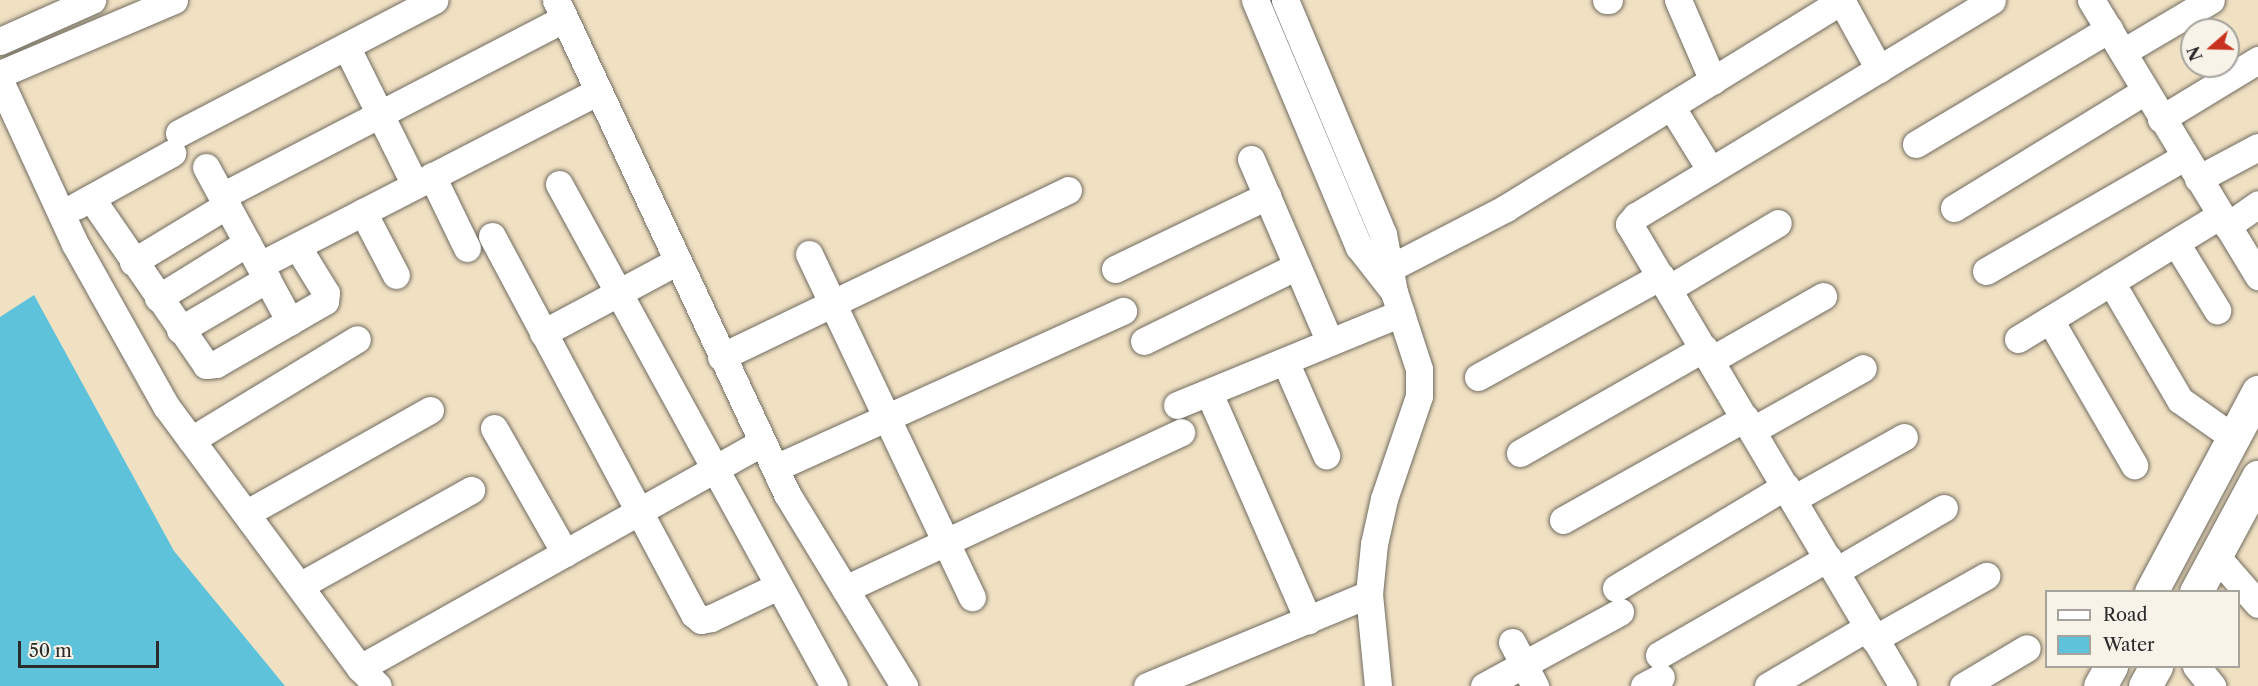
<!DOCTYPE html>
<style>
body{margin:0}
#map{position:relative;width:2258px;height:686px;overflow:hidden;background:#f1e1c3;font-family:"Libre Caslon Text",serif}
div>[style]{position:absolute}
.water>*{inset:0;background:#5dc2da}
.roads{filter:drop-shadow(0 0 2px #706b60) drop-shadow(0 0 2px #706b60)}
.minor>*{height:27px;margin:-13.5px;padding:0 13.5px;transform-origin:13.5px;border-radius:13.5px;background:#fff}
.major>*{height:33px;margin:-16.5px;padding:0 16.5px;transform-origin:16.5px;border-radius:16.5px;background:#fff}
span{translate:-50% -50%;white-space:nowrap;text-align:center;line-height:1.15;-webkit-text-stroke:5px #f7f3e8;paint-order:stroke}
.legend{position:absolute;left:2045px;top:590px;width:195px;height:78px;box-sizing:border-box;background:#f7f3e8;border:2px solid #a5a39c;margin:0;padding:8px 10px;list-style:none;font-size:18px;color:#2b2b2b}
.legend li{display:flex;align-items:center;gap:12px;height:30px}
.legend b{width:30px;border:2px solid #a5a39c}
.north{position:absolute;left:2180px;top:18px;width:60px;height:60px;box-sizing:border-box;background:#f7f3e8;border:2px solid #a5a39c;border-radius:50%;rotate:250deg;font-size:16px;font-weight:700;line-height:24px;text-align:center;color:#2b2b2b}
.north::after{content:'';display:block;margin:auto;width:21px;height:27px;background:#c8321e;clip-path:polygon(50% 0,100% 100%,50% 72%,0 100%)}
.scale{position:absolute;left:18px;top:641px;width:141px;height:27px;box-sizing:border-box;border:3px solid #2b2b2b;border-top:0;padding-left:8px;font-size:18px;line-height:21px;white-space:nowrap;color:#2b2b2b;-webkit-text-stroke:4px #f7f3e8;paint-order:stroke}
</style>
<div id="map">
<div class="water">
<i style="clip-path:polygon(34px 295px,174px 551px,285px 686px,0 686px,0 317px)"></i>
</div>
<div class="roads">
<div class="minor">
<i style="left:556px;top:0;width:545px;rotate:64.94deg"></i>
<i style="left:787px;top:494px;width:225px;rotate:58.6deg"></i>
<i style="left:1255px;top:0;width:268px;rotate:67.2deg"></i>
<i style="left:1359px;top:247px;width:52px;rotate:52deg"></i>
<i style="left:1285px;top:0;width:254px;rotate:67.3deg"></i>
<i style="left:1383px;top:234px;width:59px;rotate:79.3deg"></i>
<i style="left:1394px;top:292px;width:81px;rotate:72deg"></i>
<i style="left:1419px;top:369px;width:27px;rotate:90deg"></i>
<i style="left:1419px;top:396px;width:109px;rotate:108.8deg"></i>
<i style="left:1384px;top:499px;width:46px;rotate:102.5deg"></i>
<i style="left:1374px;top:544px;width:50px;rotate:95.7deg"></i>
<i style="left:1369px;top:594px;width:92px;rotate:84.4deg"></i>
<i style="left:1606px;top:0;width:3px"></i>
<i style="left:1678px;top:0;width:88px;rotate:66.6deg"></i>
<i style="left:1841px;top:0;width:79px;rotate:61.2deg"></i>
<i style="left:2091px;top:0;width:323px;rotate:58.8deg"></i>
<i style="left:0;top:41px;width:101px;rotate:-24deg"></i>
<i style="left:346px;top:46px;width:155px;rotate:63.6deg"></i>
<i style="left:2123px;top:52px;width:102px;rotate:-30.6deg"></i>
<i style="left:0;top:74px;width:189px;rotate:-23deg"></i>
<i style="left:0;top:81px;width:179px;rotate:65.3deg"></i>
<i style="left:75px;top:244px;width:186px;rotate:60.7deg"></i>
<i style="left:166px;top:406px;width:326px;rotate:53.5deg"></i>
<i style="left:360px;top:668px;width:25px;rotate:45deg"></i>
<i style="left:1671px;top:106px;width:76px;rotate:58.4deg"></i>
<i style="left:2161px;top:119px;width:114px;rotate:-31.3deg"></i>
<i style="left:179px;top:133px;width:288px;rotate:-27.5deg"></i>
<i style="left:1916px;top:144px;width:225px;rotate:-30.8deg"></i>
<i style="left:1251px;top:159px;width:199px;rotate:66.7deg"></i>
<i style="left:206px;top:167px;width:176px;rotate:61.5deg"></i>
<i style="left:432px;top:176px;width:80px;rotate:64.1deg"></i>
<i style="left:2198px;top:179px;width:68px;rotate:-28.1deg"></i>
<i style="left:559px;top:184px;width:572px;rotate:61.29deg"></i>
<i style="left:222px;top:196px;width:385px;rotate:-27.4deg"></i>
<i style="left:91px;top:198px;width:203px;rotate:55.4deg"></i>
<i style="left:206px;top:365px;width:10px;rotate:-6deg"></i>
<i style="left:216px;top:364px;width:126px;rotate:-30deg"></i>
<i style="left:325px;top:301px;width:8px;rotate:-83deg"></i>
<i style="left:326px;top:293px;width:55px;rotate:-121.7deg"></i>
<i style="left:76px;top:206px;width:110px;rotate:-28.9deg"></i>
<i style="left:1954px;top:208px;width:224px;rotate:-31.5deg"></i>
<i style="left:363px;top:212px;width:71px;rotate:62.4deg"></i>
<i style="left:2227px;top:226px;width:38px;rotate:-35deg"></i>
<i style="left:492px;top:236px;width:429px;rotate:61.9deg"></i>
<i style="left:694px;top:614px;width:9px;rotate:41deg"></i>
<i style="left:701px;top:620px;width:10px;rotate:-11deg"></i>
<i style="left:711px;top:618px;width:74px;rotate:-25.5deg"></i>
<i style="left:2176px;top:243px;width:79px;rotate:58.5deg"></i>
<i style="left:809px;top:254px;width:380px;rotate:64.6deg"></i>
<i style="left:133px;top:262px;width:110px;rotate:-31.2deg"></i>
<i style="left:260px;top:265px;width:380px;rotate:-27.2deg"></i>
<i style="left:1390px;top:268px;width:131px;rotate:-27.3deg"></i>
<i style="left:1506px;top:208px;width:396px;rotate:-31.7deg"></i>
<i style="left:1115px;top:269px;width:169px;rotate:-25.7deg"></i>
<i style="left:1986px;top:271px;width:228px;rotate:-29.9deg"></i>
<i style="left:2111px;top:282px;width:137px;rotate:59.7deg"></i>
<i style="left:2180px;top:400px;width:66px;rotate:35.1deg"></i>
<i style="left:1668px;top:289px;width:128px;rotate:-31deg"></i>
<i style="left:158px;top:298px;width:105px;rotate:-31.7deg"></i>
<i style="left:2050px;top:320px;width:168px;rotate:59.9deg"></i>
<i style="left:180px;top:330px;width:101px;rotate:-30.4deg"></i>
<i style="left:543px;top:333px;width:151px;rotate:-28.1deg"></i>
<i style="left:2018px;top:339px;width:237px;rotate:-31.5deg"></i>
<i style="left:1144px;top:341px;width:170px;rotate:-26.1deg"></i>
<i style="left:721px;top:357px;width:385px;rotate:-25.7deg"></i>
<i style="left:1711px;top:360px;width:129px;rotate:-29.7deg"></i>
<i style="left:1285px;top:361px;width:103px;rotate:66.4deg"></i>
<i style="left:1478px;top:377px;width:209px;rotate:-28.9deg"></i>
<i style="left:1209px;top:393px;width:248px;rotate:66.4deg"></i>
<i style="left:1177px;top:405px;width:242px;rotate:-22.3deg"></i>
<i style="left:494px;top:428px;width:144px;rotate:60.4deg"></i>
<i style="left:1753px;top:430px;width:126px;rotate:-29.4deg"></i>
<i style="left:191px;top:440px;width:194px;rotate:-31.3deg"></i>
<i style="left:1520px;top:453px;width:212px;rotate:-29.7deg"></i>
<i style="left:775px;top:468px;width:382px;rotate:-24.3deg"></i>
<i style="left:1793px;top:499px;width:127px;rotate:-29.2deg"></i>
<i style="left:247px;top:513px;width:210px;rotate:-29.4deg"></i>
<i style="left:1563px;top:520px;width:209px;rotate:-29.3deg"></i>
<i style="left:2215px;top:555px;width:65px;rotate:48.7deg"></i>
<i style="left:1836px;top:571px;width:125px;rotate:-30.3deg"></i>
<i style="left:301px;top:585px;width:195px;rotate:-29.2deg"></i>
<i style="left:1616px;top:588px;width:198px;rotate:-31deg"></i>
<i style="left:845px;top:589px;width:371px;rotate:-25deg"></i>
<i style="left:1874px;top:639px;width:129px;rotate:-29.4deg"></i>
<i style="left:1512px;top:642px;width:50px;rotate:62.4deg"></i>
<i style="left:1659px;top:655px;width:195px;rotate:-29.9deg"></i>
<i style="left:2196px;top:666px;width:26px;rotate:51deg"></i>
<i style="left:360px;top:668px;width:461px;rotate:-29.3deg"></i>
<i style="left:1147px;top:686px;width:240px;rotate:-22.5deg"></i>
<i style="left:1484px;top:686px;width:155px;rotate:-28.6deg"></i>
<i style="left:1644px;top:686px;width:19px;rotate:-28deg"></i>
<i style="left:1768px;top:686px;width:116px;rotate:-30.5deg"></i>
<i style="left:1903px;top:686px;width:537px;rotate:-120.67deg"></i>
<i style="left:1629px;top:224px;width:11px;rotate:-49deg"></i>
<i style="left:1636px;top:216px;width:416px;rotate:-31.2deg"></i>
<i style="left:1963px;top:686px;width:74px;rotate:-30.7deg"></i>
</div>
<div class="major">
<i style="left:2151px;top:592px;width:227px;rotate:-61.9deg"></i>
<i style="left:2196px;top:592px;width:131px;rotate:-61.7deg"></i>
<i style="left:2100px;top:686px;width:23px;rotate:-61deg"></i>
<i style="left:2145px;top:686px;width:23px;rotate:-61deg"></i>
</div>
</div>
<ul class="legend">
<li><b style="height:8px;background:#fff"></b>Road</li>
<li><b style="height:16px;background:#5dc2da"></b>Water</li>
</ul>
<div class="north">N</div>
<div class="scale">50 m</div>
</div>
